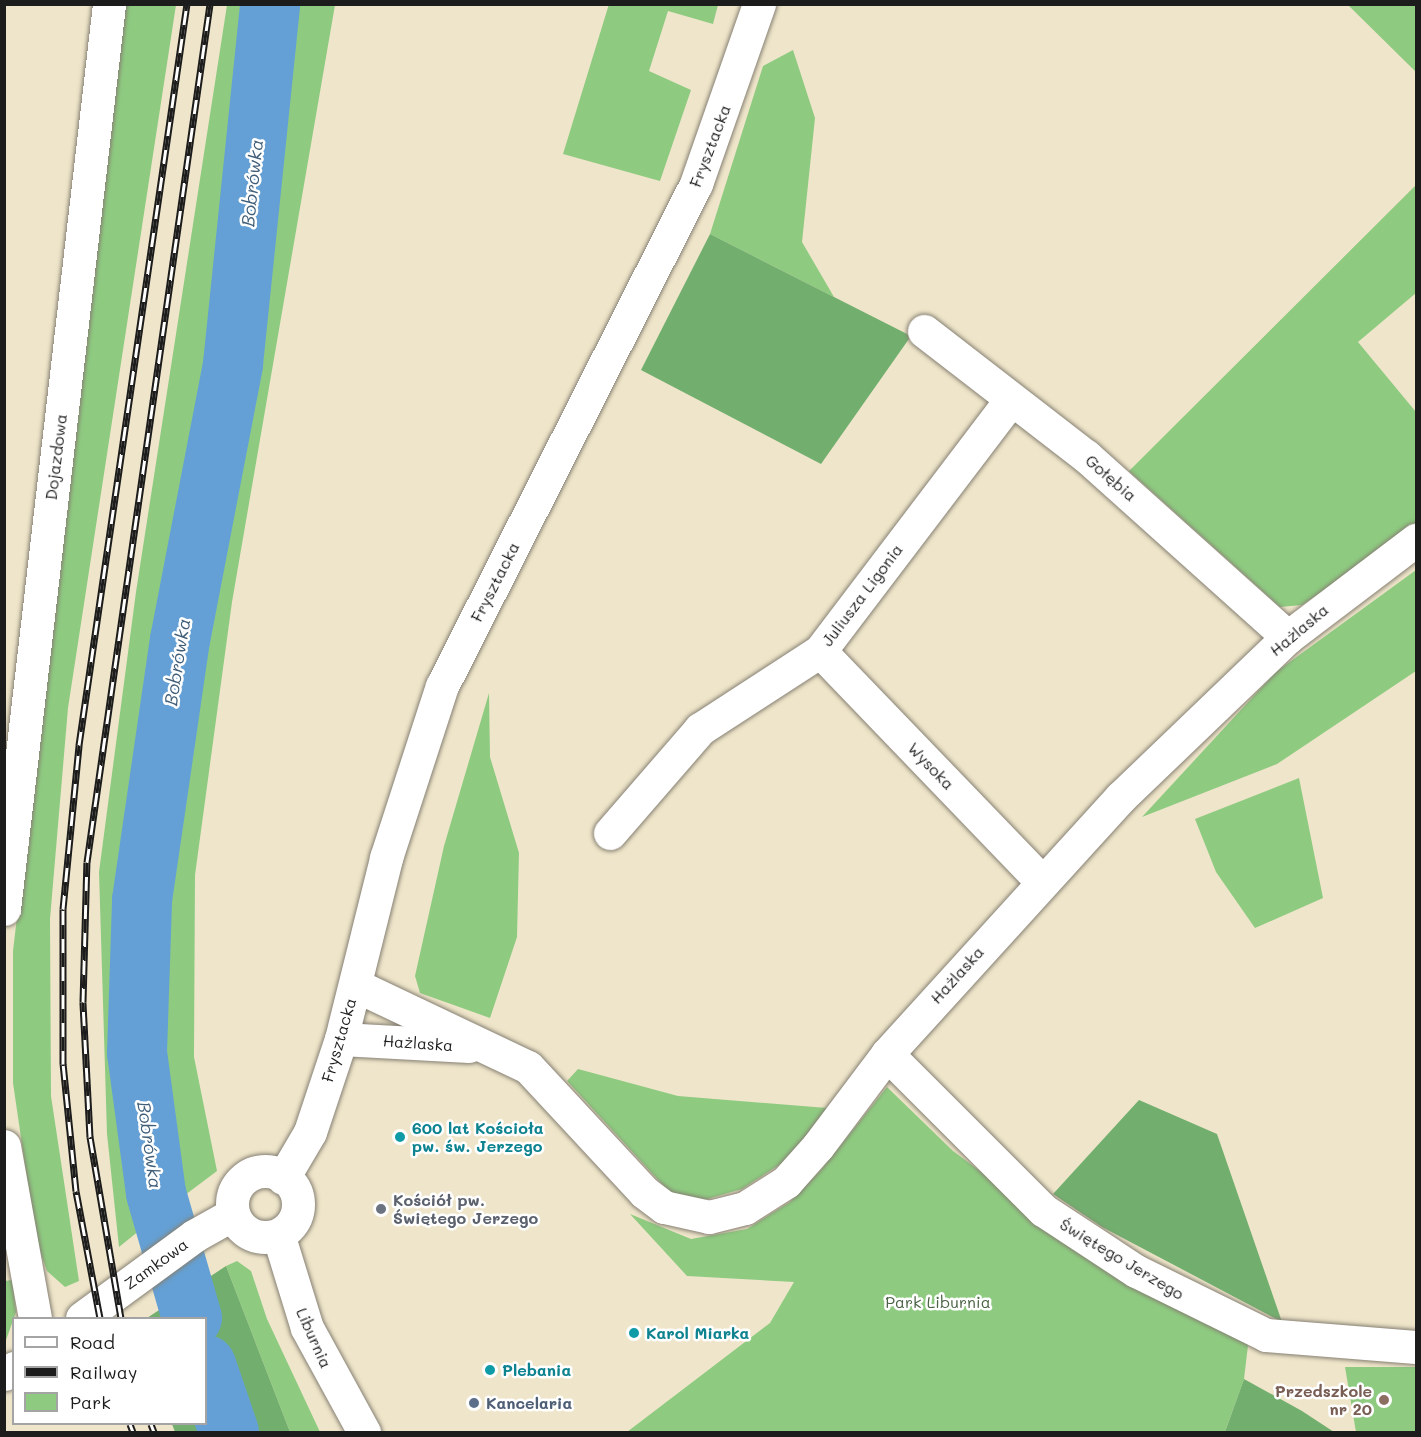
<!DOCTYPE html>
<meta charset="utf-8">
<style>
body{margin:0}
#map{position:relative;width:1421px;height:1437px;overflow:hidden;background:#efe5ca;font-family:Mali,sans-serif}
div>[style]{position:absolute}
.green>*{inset:0;background:#8ecb81}
.forest>*{inset:0;background:#72af6f}
.river>*{height:60px;margin:-30px;padding:0 30px;transform-origin:30px;border-radius:30px;background:#64a0d5}
.roads{filter:drop-shadow(0 0 2px #868073) drop-shadow(0 0 2px #868073)}
.minor>*{height:33px;margin:-16.5px;padding:0 16.5px;transform-origin:16.5px;border-radius:16.5px;background:#fff}
.minor>.ring{margin:-16.5px;padding:0;box-sizing:content-box;background:none;border:33px solid #fff;border-radius:50%}
.rail>*{height:7px;margin-top:-3.5px;transform-origin:0;background:repeating-linear-gradient(90deg,#fff 0 14px,#1c1c1c 0 28px);box-sizing:border-box;border-block:2px solid #1c1c1c}
.dots>*{width:16px;height:16px;translate:-50% -50%;box-sizing:border-box;border:3px solid #fff;border-radius:50%}
span{translate:-50% -50%;white-space:nowrap;text-align:center;line-height:1.15;-webkit-text-stroke:5px #fff;paint-order:stroke}
.street-label{font-size:16px;color:#1c1c1c}
.culture-label{font-size:16px;color:#0d838f;font-weight:700}
.left{translate:0 -50%;text-align:left}
.worship-label{font-size:16px;color:#5b616d;font-weight:700}
.park-label{font-size:16px;color:#4a6244}
.education-label{font-size:16px;color:#785e54;font-weight:700}
.right{translate:-100% -50%;text-align:right}
.service-label{font-size:16px;color:#4e5e75;font-weight:700}
.water-label{font-size:18px;color:#405e78;font-style:italic}
.frame{position:absolute;inset:0;border:6px solid #1c1c1c;pointer-events:none}
.legend{position:absolute;left:12px;top:1317px;width:195px;height:108px;box-sizing:border-box;background:#fff;border:2px solid #a4a4a4;margin:0;padding:8px 10px;list-style:none;font-size:18px;color:#1c1c1c}
.legend li{display:flex;align-items:center;gap:12px;height:30px}
.legend b{width:30px;border:2px solid #a4a4a4}
</style>
<div id="map">
<div class="green">
<i style="clip-path:polygon(609px 4px,718px 5px,713px 24px,668px 11px,649px 71px,691px 90px,660px 181px,563px 154px)"></i>
<i style="clip-path:polygon(124px 5px,176px 5px,68px 708px,50px 919px,51px 1096px,79px 1281px,65px 1287px,47px 1271px,36px 1240px,13px 1083px,13px 951px)"></i>
<i style="clip-path:polygon(227px 5px,261px 5px,238px 215px,146px 712px,123px 945px,127px 1083px,150px 1222px,119px 1247px,107px 1134px,99px 872px,136px 592px)"></i>
<i style="clip-path:polygon(293px 5px,335px 5px,232px 602px,195px 875px,194px 1057px,217px 1171px,173px 1204px,149px 1061px,176px 748px)"></i>
<i style="clip-path:polygon(1348px 5px,1416px 5px,1416px 72px)"></i>
<i style="clip-path:polygon(793px 50px,815px 118px,802px 242px,834px 297px,710px 234px,763px 66px)"></i>
<i style="clip-path:polygon(1416px 185px,1416px 293px,1358px 342px,1416px 412px,1416px 529px,1302px 605px,1280px 607px,1129px 471px)"></i>
<i style="clip-path:polygon(1416px 570px,1416px 671px,1277px 764px,1142px 817px,1276px 672px)"></i>
<i style="clip-path:polygon(489px 693px,490px 757px,519px 853px,517px 937px,490px 1018px,420px 993px,415px 976px,444px 846px)"></i>
<i style="clip-path:polygon(1299px 778px,1323px 898px,1255px 928px,1216px 872px,1195px 819px)"></i>
<i style="clip-path:polygon(578px 1069px,678px 1096px,827px 1108px,793px 1156px,742px 1189px,704px 1200px,673px 1196px,567px 1081px)"></i>
<i style="clip-path:polygon(887px 1087px,953px 1151px,1103px 1263px,1249px 1337px,1244px 1379px,1225px 1432px,627px 1432px,770px 1323px,794px 1282px,687px 1276px,630px 1214px,691px 1239px,747px 1229px,790px 1202px,821px 1170px)"></i>
<i style="clip-path:polygon(237px 1261px,251px 1271px,267px 1319px,320px 1432px,290px 1432px,226px 1266px)"></i>
<i style="clip-path:polygon(12px 1280px,16px 1312px,5px 1343px,5px 1281px)"></i>
<i style="clip-path:polygon(1345px 1367px,1416px 1367px,1416px 1432px,1356px 1432px)"></i>
</div>
<div class="forest">
<i style="clip-path:polygon(710px 234px,911px 336px,821px 464px,641px 370px)"></i>
<i style="clip-path:polygon(1139px 1100px,1217px 1134px,1282px 1322px,1102px 1227px,1053px 1194px)"></i>
<i style="clip-path:polygon(226px 1266px,290px 1432px,175px 1432px,172px 1424px,206px 1424px,206px 1318px,147px 1318px)"></i>
<i style="clip-path:polygon(1244px 1379px,1302px 1411px,1334px 1432px,1225px 1432px)"></i>
</div>
<div class="river">
<i style="left:192px;top:1318px;width:130px;rotate:-106.1deg"></i>
<i style="left:156px;top:1193px;width:141px;rotate:-97.7deg"></i>
<i style="left:137px;top:1053px;width:153px;rotate:-88.1deg"></i>
<i style="left:142px;top:900px;width:263px;rotate:-81.7deg"></i>
<i style="left:180px;top:640px;width:281px;rotate:-79.1deg"></i>
<i style="left:233px;top:364px;width:362px;rotate:-84.1deg"></i>
<i style="left:206px;top:1365px;width:71px;rotate:71.1deg"></i>
</div>
<div class="roads">
<div class="minor">
<i style="left:924px;top:331px;width:205px;rotate:37.7deg"></i>
<i style="left:1086px;top:456px;width:271px;rotate:41.9deg"></i>
<i style="left:820px;top:651px;width:320px;rotate:46.1deg"></i>
<i style="left:610px;top:833px;width:138px;rotate:-49.1deg"></i>
<i style="left:700px;top:729px;width:143px;rotate:-33deg"></i>
<i style="left:820px;top:651px;width:314px;rotate:-52.8deg"></i>
<i style="left:4px;top:909px;width:911px;rotate:-83.38deg"></i>
<i style="left:355px;top:985px;width:191px;rotate:25.4deg"></i>
<i style="left:528px;top:1067px;width:171px;rotate:47.1deg"></i>
<i style="left:644px;top:1192px;width:25px;rotate:37deg"></i>
<i style="left:664px;top:1207px;width:46px;rotate:12.5deg"></i>
<i style="left:709px;top:1217px;width:37px;rotate:-14deg"></i>
<i style="left:745px;top:1208px;width:49px;rotate:-32.4deg"></i>
<i style="left:786px;top:1182px;width:48px;rotate:-48.4deg"></i>
<i style="left:818px;top:1146px;width:115px;rotate:-53.1deg"></i>
<i style="left:887px;top:1054px;width:348px;rotate:-47.7deg"></i>
<i style="left:1121px;top:797px;width:231px;rotate:-43.8deg"></i>
<i style="left:1288px;top:637px;width:161px;rotate:-37.2deg"></i>
<i style="left:341px;top:1039px;width:128px;rotate:3.1deg"></i>
<i style="left:887px;top:1054px;width:221px;rotate:45deg"></i>
<i style="left:1043px;top:1210px;width:111px;rotate:33.3deg"></i>
<i style="left:1136px;top:1271px;width:145px;rotate:26.2deg"></i>
<i style="left:1266px;top:1335px;width:150px;rotate:4.6deg"></i>
<i style="left:4px;top:1146px;width:175px;rotate:79.8deg"></i>
<i class="ring" style="left:232px;top:1171px;width:33px;height:33px"></i>
<i style="left:283px;top:1178px;width:53px;rotate:-59.6deg"></i>
<i style="left:310px;top:1132px;width:98px;rotate:-71.6deg"></i>
<i style="left:341px;top:1039px;width:187px;rotate:-76deg"></i>
<i style="left:386px;top:858px;width:181px;rotate:-72deg"></i>
<i style="left:442px;top:686px;width:563px;rotate:-63.16deg"></i>
<i style="left:696px;top:184px;width:191px;rotate:-70.7deg"></i>
<i style="left:279px;top:1237px;width:95px;rotate:72.9deg"></i>
<i style="left:307px;top:1328px;width:119px;rotate:61.3deg"></i>
<i style="left:82px;top:1318px;width:139px;rotate:-36.2deg"></i>
<i style="left:194px;top:1236px;width:45px;rotate:-29.4deg"></i>
<i style="left:4px;top:1374px;width:12px;rotate:-31deg"></i>
</div>
</div>
<div class="rail">
<i style="left:100px;top:1318px;width:129px;rotate:-100.7deg"></i>
<i style="left:76px;top:1191px;width:128px;rotate:-95.8deg"></i>
<i style="left:63px;top:1064px;width:155px;rotate:-90deg"></i>
<i style="left:63px;top:909px;width:165px;rotate:-84.4deg"></i>
<i style="left:79px;top:745px;width:749px;rotate:-81.71deg"></i>
<i style="left:121px;top:1318px;width:184px;rotate:-99.7deg"></i>
<i style="left:90px;top:1137px;width:135px;rotate:-93deg"></i>
<i style="left:83px;top:1002px;width:140px;rotate:-88.4deg"></i>
<i style="left:87px;top:862px;width:867px;rotate:-81.84deg"></i>
<i style="left:130px;top:1424px;width:9px;rotate:69deg"></i>
<i style="left:151px;top:1424px;width:9px;rotate:69deg"></i>
</div>
<div class="dots">
<i style="left:400px;top:1137px;background:#0f9aa8"></i>
<i style="left:381px;top:1209px;background:#6b7280"></i>
<i style="left:634px;top:1333px;background:#0f9aa8"></i>
<i style="left:490px;top:1370px;background:#0f9aa8"></i>
<i style="left:1384px;top:1400px;background:#8d6e63"></i>
<i style="left:474px;top:1403px;background:#5c6f8a"></i>
</div>
<div class="street-label">
<span style="left:710px;top:146px;rotate:-69deg">Frysztacka</span>
<span style="left:56px;top:457px;rotate:-83deg">Dojazdowa</span>
<span style="left:1111px;top:478px;rotate:41deg">Gołębia</span>
<span style="left:495px;top:582px;rotate:-63deg">Frysztacka</span>
<span style="left:862px;top:595px;rotate:-53deg">Juliusza Ligonia</span>
<span style="left:1299px;top:630px;rotate:-40deg">Hażlaska</span>
<span style="left:931px;top:766px;rotate:46deg">Wysoka</span>
<span style="left:957px;top:975px;rotate:-48deg">Hażlaska</span>
<span style="left:339px;top:1040px;rotate:-74deg">Frysztacka</span>
<span style="left:418px;top:1043px;rotate:4deg">Hażlaska</span>
<span style="left:1122px;top:1259px;rotate:31deg">Świętego Jerzego</span>
<span style="left:156px;top:1264px;rotate:-36deg">Zamkowa</span>
<span style="left:314px;top:1338px;rotate:66deg">Liburnia</span>
</div>
<div class="culture-label">
<span class="left" style="left:412px;top:1137px">600 lat Kościoła<br>pw. św. Jerzego</span>
<span class="left" style="left:646px;top:1333px">Karol Miarka</span>
<span class="left" style="left:502px;top:1370px">Plebania</span>
</div>
<div class="worship-label">
<span class="left" style="left:393px;top:1209px">Kościół pw.<br>Świętego Jerzego</span>
</div>
<div class="park-label">
<span style="left:938px;top:1302px">Park Liburnia</span>
</div>
<div class="education-label">
<span class="right" style="left:1372px;top:1400px">Przedszkole<br>nr 20</span>
</div>
<div class="service-label">
<span class="left" style="left:486px;top:1403px">Kancelaria</span>
</div>
<div class="water-label">
<span style="left:252px;top:183px;rotate:-84deg">Bobrówka</span>
<span style="left:177px;top:662px;rotate:-81deg">Bobrówka</span>
<span style="left:150px;top:1145px;rotate:82deg">Bobrówka</span>
</div>
<div class="frame"></div>
<ul class="legend">
<li><b style="height:8px;background:#fff"></b>Road</li>
<li><b style="height:8px;background:#1c1c1c"></b>Railway</li>
<li><b style="height:16px;background:#8ecb81"></b>Park</li>
</ul>
</div>
